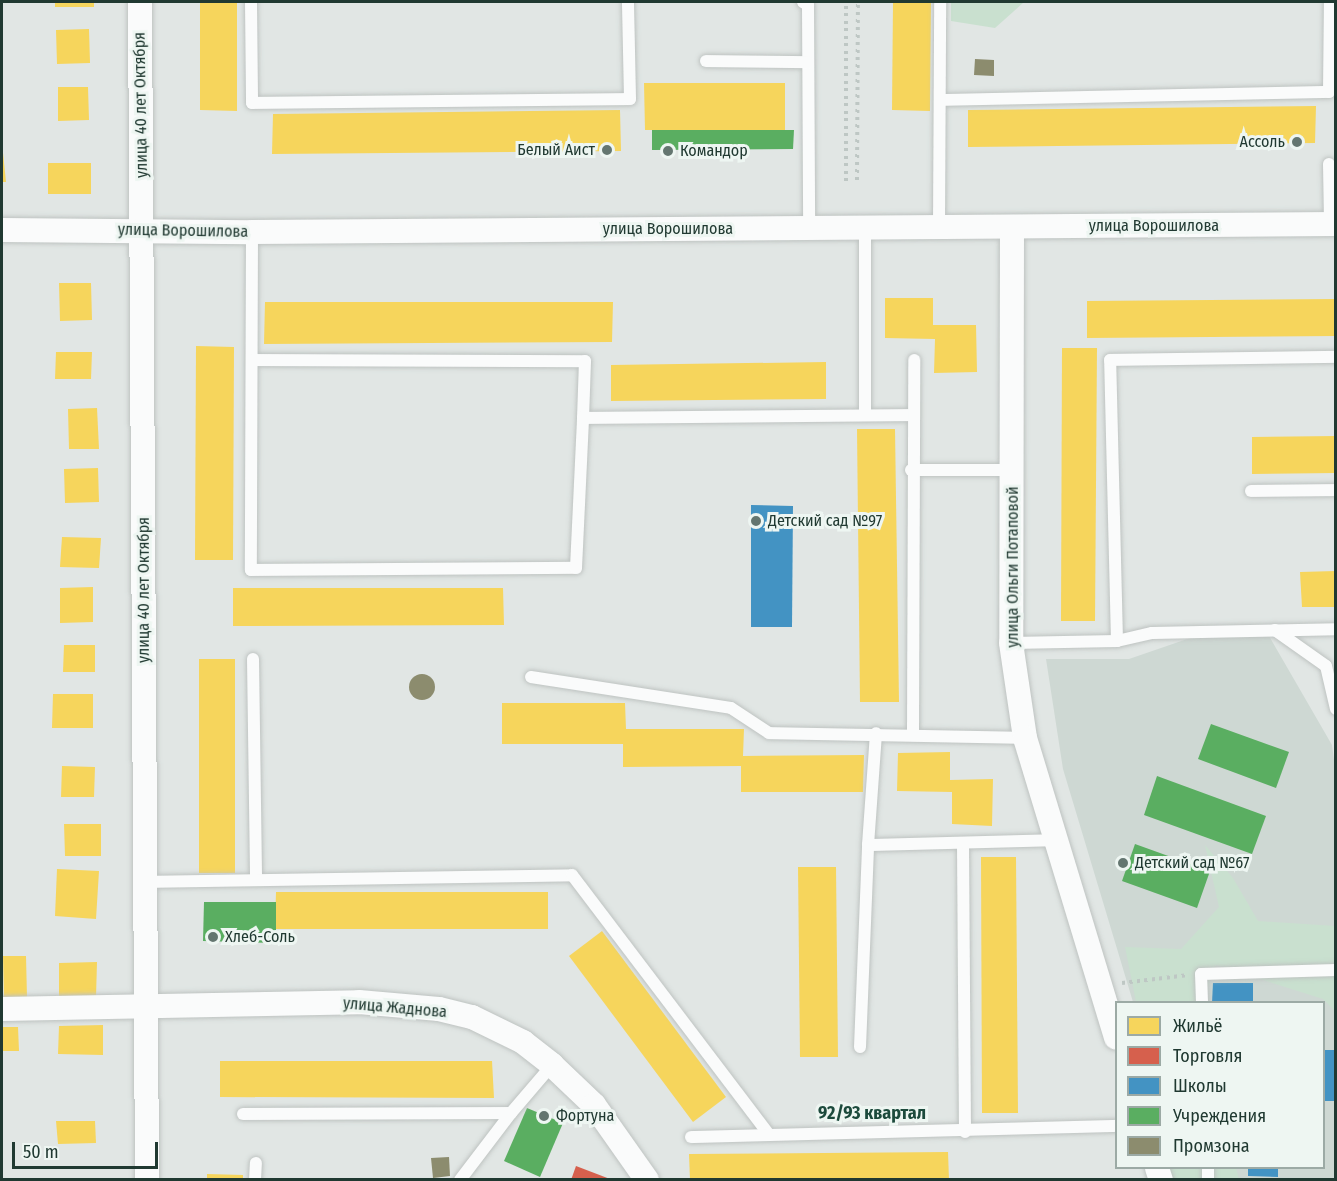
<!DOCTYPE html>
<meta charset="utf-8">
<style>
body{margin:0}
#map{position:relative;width:1337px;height:1181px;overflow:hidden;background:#e1e6e4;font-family:"Fira Sans Condensed",sans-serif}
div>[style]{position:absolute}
.built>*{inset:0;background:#ced8d3}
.green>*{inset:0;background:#c9e0cf}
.homes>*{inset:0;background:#f6d55c}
.shops>*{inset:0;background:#d6604d}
.schools>*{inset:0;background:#4393c3}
.public>*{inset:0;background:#5aae61}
.industry>*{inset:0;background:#8c8c6e}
.round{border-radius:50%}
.path>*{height:4px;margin-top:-2px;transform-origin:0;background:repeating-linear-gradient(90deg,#bec7c4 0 3px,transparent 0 7.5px)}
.roads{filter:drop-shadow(0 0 2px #bec3c1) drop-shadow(0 0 2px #bec3c1)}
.lane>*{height:12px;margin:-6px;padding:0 6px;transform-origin:6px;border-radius:6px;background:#fafbfb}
.street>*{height:24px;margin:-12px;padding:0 12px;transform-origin:12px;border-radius:12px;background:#fafbfb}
.dots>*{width:16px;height:16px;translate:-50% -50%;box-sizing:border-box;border:3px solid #eef6f2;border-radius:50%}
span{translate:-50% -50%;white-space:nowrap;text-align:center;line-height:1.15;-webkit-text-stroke:6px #eef6f2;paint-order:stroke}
.street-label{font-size:16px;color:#203931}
.poi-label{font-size:16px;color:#203931}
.right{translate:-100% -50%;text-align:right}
.left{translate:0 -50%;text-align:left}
.neighbourhood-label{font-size:18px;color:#1c4a3c;font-weight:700}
.frame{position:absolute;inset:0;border:3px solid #203931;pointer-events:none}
.legend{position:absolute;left:1115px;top:1001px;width:210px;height:168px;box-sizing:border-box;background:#eef6f2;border:2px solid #9caaa5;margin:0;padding:8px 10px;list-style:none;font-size:18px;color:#203931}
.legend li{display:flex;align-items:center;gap:12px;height:30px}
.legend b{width:30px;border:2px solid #9caaa5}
.scale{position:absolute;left:12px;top:1142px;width:146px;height:27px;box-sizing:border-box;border:3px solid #203931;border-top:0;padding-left:8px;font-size:18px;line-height:21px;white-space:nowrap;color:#203931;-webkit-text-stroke:4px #eef6f2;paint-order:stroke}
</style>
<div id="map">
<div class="built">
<i style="clip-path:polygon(1269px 636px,1332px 745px,1336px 775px,1335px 1179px,1187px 1179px,1183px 1168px,1324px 1168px,1324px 1002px,1133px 1002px,1063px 769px,1046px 659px,1129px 659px,1193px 637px)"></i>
</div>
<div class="green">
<i style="clip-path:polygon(951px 2px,1024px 2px,995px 28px,951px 21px)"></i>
<i style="clip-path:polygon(1205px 845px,1233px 878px,1258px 921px,1335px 926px,1335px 1011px,1323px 999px,1216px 965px,1202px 1002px,1136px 1002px,1125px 947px,1181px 949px,1219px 907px)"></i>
<i style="clip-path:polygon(1167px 1168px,1236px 1168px,1239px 1179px,1169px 1179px)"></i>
</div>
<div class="homes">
<i style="clip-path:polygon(55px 2px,94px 2px,94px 7px,55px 7px)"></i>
<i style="clip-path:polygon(200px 2px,237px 2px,237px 111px,200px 110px)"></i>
<i style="clip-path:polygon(893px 2px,931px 2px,930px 111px,892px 110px)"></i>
<i style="clip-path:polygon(89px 29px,90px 63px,57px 64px,56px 30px)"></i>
<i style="clip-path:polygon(644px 83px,785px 83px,785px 130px,645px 130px)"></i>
<i style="clip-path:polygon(58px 87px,88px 87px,89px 120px,58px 121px)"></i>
<i style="clip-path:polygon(1316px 106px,1315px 143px,968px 147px,968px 110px)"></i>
<i style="clip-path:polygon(620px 110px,621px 151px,272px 154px,273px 114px)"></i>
<i style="clip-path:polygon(2px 143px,6px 182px,2px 182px)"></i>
<i style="clip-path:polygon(48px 163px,91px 163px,91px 194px,48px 194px)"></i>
<i style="clip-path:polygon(59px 283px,91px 283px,92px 320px,60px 321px)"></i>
<i style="clip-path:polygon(885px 298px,933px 298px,933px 325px,976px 325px,977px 372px,934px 373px,935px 339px,885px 338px)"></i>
<i style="clip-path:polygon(1336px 299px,1336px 336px,1087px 338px,1087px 301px)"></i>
<i style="clip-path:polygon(265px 302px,613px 302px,612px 342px,264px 344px)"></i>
<i style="clip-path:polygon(196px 346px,234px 347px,233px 560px,195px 560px)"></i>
<i style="clip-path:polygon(1062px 348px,1097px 348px,1095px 621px,1061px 621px)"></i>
<i style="clip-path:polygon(56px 352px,92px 352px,91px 379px,55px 379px)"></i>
<i style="clip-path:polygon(826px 362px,826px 399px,611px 401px,611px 365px)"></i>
<i style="clip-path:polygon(97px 408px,99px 449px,69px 449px,68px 409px)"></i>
<i style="clip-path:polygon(857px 429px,895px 429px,899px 702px,860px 702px)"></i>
<i style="clip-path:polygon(1336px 436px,1336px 473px,1252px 474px,1252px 437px)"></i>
<i style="clip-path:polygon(98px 468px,99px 502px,65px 503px,64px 469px)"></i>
<i style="clip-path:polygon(62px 537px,101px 538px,99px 568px,60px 567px)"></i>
<i style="clip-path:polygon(1336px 571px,1336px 607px,1302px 607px,1300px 572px)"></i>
<i style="clip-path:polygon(93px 587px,93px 622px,60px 623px,60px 588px)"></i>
<i style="clip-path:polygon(233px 588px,503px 588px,504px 625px,233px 626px)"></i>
<i style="clip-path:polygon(64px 645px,95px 645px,95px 672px,63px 672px)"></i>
<i style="clip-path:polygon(199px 659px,235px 659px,235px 873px,199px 873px)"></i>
<i style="clip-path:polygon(53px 694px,93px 694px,93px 728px,52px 728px)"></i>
<i style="clip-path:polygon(502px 703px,625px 703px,626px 729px,744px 729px,743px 756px,864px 755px,863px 792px,741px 792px,741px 766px,623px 767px,623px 744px,502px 744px)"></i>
<i style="clip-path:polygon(950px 752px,950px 780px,993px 779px,992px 826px,952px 824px,952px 792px,897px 791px,898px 753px)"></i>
<i style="clip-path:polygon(62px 766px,95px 767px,94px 797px,61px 797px)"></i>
<i style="clip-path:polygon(64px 824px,101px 824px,101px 856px,65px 856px)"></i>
<i style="clip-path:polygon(981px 857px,1016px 857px,1018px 1113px,982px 1113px)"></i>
<i style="clip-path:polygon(798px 867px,836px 867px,838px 1057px,800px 1057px)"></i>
<i style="clip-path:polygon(57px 869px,99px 871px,96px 919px,55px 916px)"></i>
<i style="clip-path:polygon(276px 892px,548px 892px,548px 929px,275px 929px)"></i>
<i style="clip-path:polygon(602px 931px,726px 1097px,693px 1122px,569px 956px)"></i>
<i style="clip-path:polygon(3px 956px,26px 956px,27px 998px,4px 997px)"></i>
<i style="clip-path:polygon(97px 962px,96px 997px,59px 998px,59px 963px)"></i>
<i style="clip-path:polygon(103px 1025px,103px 1055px,58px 1054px,59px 1026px)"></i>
<i style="clip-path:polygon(2px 1027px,18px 1027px,19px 1051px,2px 1051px)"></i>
<i style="clip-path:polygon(220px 1061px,492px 1061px,494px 1098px,220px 1097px)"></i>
<i style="clip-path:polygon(56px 1121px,95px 1121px,96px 1143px,58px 1144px)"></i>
<i style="clip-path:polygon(948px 1152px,949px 1180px,690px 1180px,689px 1154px)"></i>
<i style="clip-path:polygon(207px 1174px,243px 1175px,243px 1180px,207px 1180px)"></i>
</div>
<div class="shops">
<i style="clip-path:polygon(576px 1166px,610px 1179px,610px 1180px,571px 1180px)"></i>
</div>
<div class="schools">
<i style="clip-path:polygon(751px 505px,793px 506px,792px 627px,751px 627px)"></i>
<i style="clip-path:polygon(1213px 983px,1253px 983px,1253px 1002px,1212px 1002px)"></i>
<i style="clip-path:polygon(1324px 1050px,1336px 1050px,1336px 1101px,1324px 1101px)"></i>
<i style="clip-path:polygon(1248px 1168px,1278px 1168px,1278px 1177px,1248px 1176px)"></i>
</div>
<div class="public">
<i style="clip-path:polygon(652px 130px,794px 130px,793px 149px,652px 150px)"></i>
<i style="clip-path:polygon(1211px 724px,1289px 752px,1276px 788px,1198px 759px)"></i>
<i style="clip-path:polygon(1157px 776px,1266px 816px,1252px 854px,1144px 815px)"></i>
<i style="clip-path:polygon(1135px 844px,1210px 871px,1197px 908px,1122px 881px)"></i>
<i style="clip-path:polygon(204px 902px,276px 902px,276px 943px,203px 941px)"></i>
<i style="clip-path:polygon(527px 1108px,563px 1123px,540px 1177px,504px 1161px)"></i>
</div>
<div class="industry">
<i style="clip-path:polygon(975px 59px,994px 60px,994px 76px,974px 75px)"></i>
<i class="round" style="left:409px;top:674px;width:26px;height:26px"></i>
<i style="clip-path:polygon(449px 1157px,450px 1176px,433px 1178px,431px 1158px)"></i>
</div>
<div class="path">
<i style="left:857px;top:180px;width:178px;rotate:-89.7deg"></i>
<i style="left:846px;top:181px;width:179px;rotate:-90deg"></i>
<i style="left:1122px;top:983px;width:67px;rotate:-6.8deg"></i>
</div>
<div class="roads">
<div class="lane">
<i style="left:251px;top:2px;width:101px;rotate:89.4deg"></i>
<i style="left:252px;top:103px;width:378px;rotate:-0.6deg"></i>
<i style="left:630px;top:99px;width:97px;rotate:-91.2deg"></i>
<i style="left:803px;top:2px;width:6px;rotate:31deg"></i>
<i style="left:808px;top:5px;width:223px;rotate:89.7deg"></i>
<i style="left:706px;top:61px;width:102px;rotate:0.6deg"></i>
<i style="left:940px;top:100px;width:389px;rotate:-1.2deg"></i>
<i style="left:1329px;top:92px;width:90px;rotate:-89.4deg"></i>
<i style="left:1329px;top:164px;width:60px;rotate:89deg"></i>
<i style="left:865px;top:227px;width:188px;rotate:90deg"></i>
<i style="left:939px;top:227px;width:225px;rotate:-89.7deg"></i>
<i style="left:252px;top:232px;width:338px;rotate:90.2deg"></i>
<i style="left:251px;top:570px;width:325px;rotate:-0.4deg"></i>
<i style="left:576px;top:568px;width:150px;rotate:-87.3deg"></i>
<i style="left:252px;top:360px;width:333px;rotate:0.2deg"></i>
<i style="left:585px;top:361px;width:57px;rotate:92deg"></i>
<i style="left:583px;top:418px;width:331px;rotate:-0.5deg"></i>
<i style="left:911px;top:470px;width:102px"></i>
<i style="left:1251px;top:491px;width:85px;rotate:-0.7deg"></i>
<i style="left:1275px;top:630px;width:62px;rotate:35.2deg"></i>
<i style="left:1326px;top:666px;width:44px;rotate:76.9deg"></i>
<i style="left:1117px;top:641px;width:281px;rotate:-91.4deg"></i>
<i style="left:1110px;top:360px;width:226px;rotate:-0.8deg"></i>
<i style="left:1011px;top:643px;width:106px;rotate:-1.1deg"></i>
<i style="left:1117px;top:641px;width:36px;rotate:-13deg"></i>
<i style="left:1152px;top:633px;width:184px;rotate:-1.2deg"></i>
<i style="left:253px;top:659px;width:221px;rotate:89.2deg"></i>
<i style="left:531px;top:677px;width:202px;rotate:8.8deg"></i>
<i style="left:731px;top:708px;width:45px;rotate:33.3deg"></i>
<i style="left:769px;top:733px;width:256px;rotate:1.1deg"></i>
<i style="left:913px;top:734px;width:374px;rotate:-89.8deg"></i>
<i style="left:868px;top:845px;width:112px;rotate:-85.9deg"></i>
<i style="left:963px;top:845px;width:287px;rotate:89.6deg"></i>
<i style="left:146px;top:882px;width:426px;rotate:-0.9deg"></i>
<i style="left:572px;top:875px;width:323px;rotate:52.8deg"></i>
<i style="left:1202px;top:1002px;width:28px;rotate:-92deg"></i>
<i style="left:1201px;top:974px;width:135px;rotate:-1.7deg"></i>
<i style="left:860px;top:1047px;width:202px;rotate:-87.7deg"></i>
<i style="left:868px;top:845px;width:187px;rotate:-1.5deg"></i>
<i style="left:243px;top:1114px;width:268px;rotate:-0.2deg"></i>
<i style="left:511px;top:1113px;width:63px;rotate:-49.5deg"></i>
<i style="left:691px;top:1137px;width:425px;rotate:-1.5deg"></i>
<i style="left:1208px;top:1168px;width:12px;rotate:90deg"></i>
<i style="left:255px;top:1180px;width:17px;rotate:-87deg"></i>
<i style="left:460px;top:1180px;width:84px;rotate:-52.7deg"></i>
</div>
<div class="street">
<i style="left:140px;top:2px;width:1178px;rotate:89.66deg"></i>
<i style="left:1012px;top:227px;width:416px;rotate:90.1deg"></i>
<i style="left:1011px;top:643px;width:96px;rotate:81.6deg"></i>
<i style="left:1025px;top:738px;width:313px;rotate:73.1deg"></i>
<i style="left:2px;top:230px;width:250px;rotate:0.5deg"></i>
<i style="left:252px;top:232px;width:1084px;rotate:-0.42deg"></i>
<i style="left:2px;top:1009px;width:357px;rotate:-1.1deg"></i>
<i style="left:359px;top:1002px;width:80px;rotate:5deg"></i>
<i style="left:439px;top:1009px;width:34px;rotate:14deg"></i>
<i style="left:472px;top:1017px;width:57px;rotate:26.1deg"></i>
<i style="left:523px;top:1042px;width:37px;rotate:38deg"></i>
<i style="left:552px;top:1065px;width:58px;rotate:43.6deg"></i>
<i style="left:594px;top:1105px;width:92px;rotate:54.8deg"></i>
<i style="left:1157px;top:1168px;width:13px;rotate:72deg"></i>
</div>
</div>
<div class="dots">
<i style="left:1297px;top:142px;background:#647670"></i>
<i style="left:607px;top:150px;background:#647670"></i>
<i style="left:668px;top:151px;background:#647670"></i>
<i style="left:756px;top:521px;background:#647670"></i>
<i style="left:1123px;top:863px;background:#647670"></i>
<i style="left:213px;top:937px;background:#647670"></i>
<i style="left:544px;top:1116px;background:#647670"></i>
</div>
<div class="street-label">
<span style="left:141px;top:105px;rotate:-91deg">улица 40 лет Октября</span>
<span style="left:1154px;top:226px">улица Ворошилова</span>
<span style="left:668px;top:229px">улица Ворошилова</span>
<span style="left:183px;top:231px;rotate:1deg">улица Ворошилова</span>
<span style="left:1013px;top:567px;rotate:-90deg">улица Ольги Потаповой</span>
<span style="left:144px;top:590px;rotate:-90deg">улица 40 лет Октября</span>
<span style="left:395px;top:1008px;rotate:5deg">улица Жаднова</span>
</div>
<div class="poi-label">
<span class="right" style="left:1285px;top:142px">Ассоль</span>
<span class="right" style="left:595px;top:150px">Белый Аист</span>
<span class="left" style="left:680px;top:151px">Командор</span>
<span class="left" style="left:768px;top:521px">Детский сад №97</span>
<span class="left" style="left:1135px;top:863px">Детский сад №67</span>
<span class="left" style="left:225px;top:937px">Хлеб-Соль</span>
<span class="left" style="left:556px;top:1116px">Фортуна</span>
</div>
<div class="neighbourhood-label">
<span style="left:872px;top:1113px">92/93 квартал</span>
</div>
<div class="frame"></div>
<ul class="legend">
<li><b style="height:16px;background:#f6d55c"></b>Жильё</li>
<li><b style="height:16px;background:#d6604d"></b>Торговля</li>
<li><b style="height:16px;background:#4393c3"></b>Школы</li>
<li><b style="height:16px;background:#5aae61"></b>Учреждения</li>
<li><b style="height:16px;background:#8c8c6e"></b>Промзона</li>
</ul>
<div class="scale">50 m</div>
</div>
